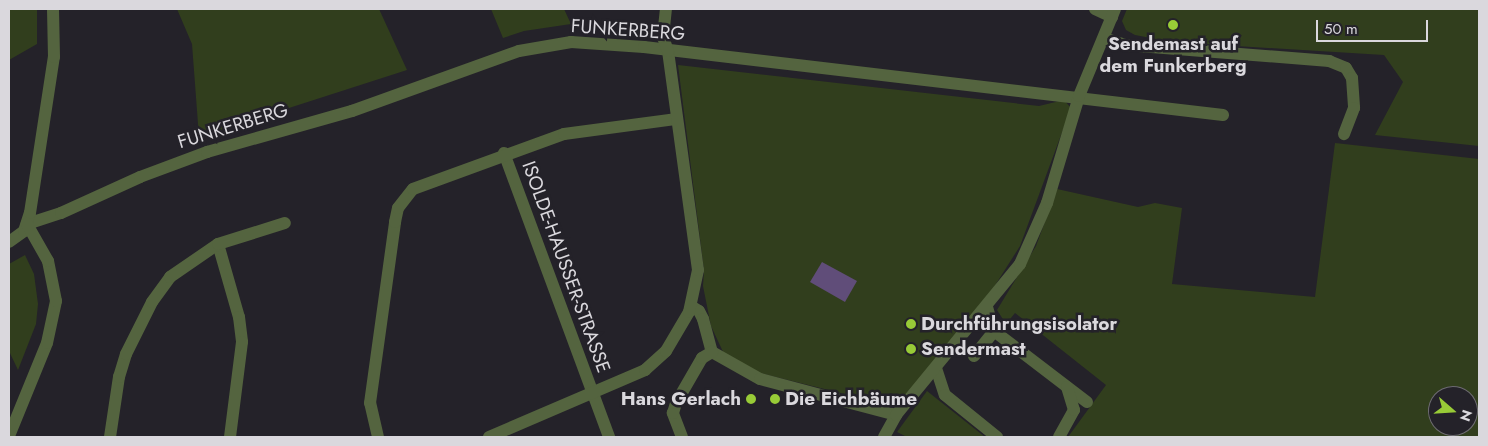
<!DOCTYPE html>
<meta charset="utf-8">
<style>
body{margin:0}
#map{position:relative;width:1488px;height:446px;overflow:hidden;background:#242229;font-family:Jost,sans-serif}
div>[style]{position:absolute}
.green>*{inset:0;background:#313e1d}
.water>*{inset:0;background:#604d79}
.minor>*{height:12px;margin:-6px;padding:0 6px;transform-origin:6px;border-radius:6px;background:#54643f}
.dots>*{width:14px;height:14px;translate:-50% -50%;box-sizing:border-box;border:2px solid #242229;border-radius:50%}
span{translate:-50% -50%;white-space:nowrap;text-align:center;line-height:1.15;-webkit-text-stroke:5px #242229;paint-order:stroke}
.street-label{font-size:19px;color:#dad8dd}
.poi-label{font-size:19px;color:#dad8dd;font-weight:700}
.left{translate:0 -50%;text-align:left}
.right{translate:-100% -50%;text-align:right}
.frame{position:absolute;inset:0;border:10px solid #dad8dd;pointer-events:none}
.north{position:absolute;left:1428px;top:386px;width:50px;height:50px;box-sizing:border-box;background:#242229;border:1px solid #6d6b71;border-radius:50%;rotate:109deg;font-size:14px;font-weight:700;line-height:20px;text-align:center;color:#dad8dd}
.north::after{content:'';display:block;margin:auto;width:18px;height:22px;background:#98cb37;clip-path:polygon(50% 0,100% 100%,50% 72%,0 100%)}
.scale{position:absolute;left:1316px;top:20px;width:112px;height:22px;box-sizing:border-box;border:2px solid #dad8dd;border-top:0;padding-left:6px;font-size:15px;line-height:18px;white-space:nowrap;color:#dad8dd;-webkit-text-stroke:4px #242229;paint-order:stroke}
</style>
<div id="map">
<div class="green">
<i style="clip-path:polygon(9px 9px,37px 9px,37px 44px,9px 60px)"></i>
<i style="clip-path:polygon(177px 9px,379px 9px,407px 70px,199px 137px,192px 44px)"></i>
<i style="clip-path:polygon(491px 9px,564px 9px,571px 24px,524px 31px,503px 38px)"></i>
<i style="clip-path:polygon(1127px 9px,1479px 9px,1479px 146px,1375px 135px,1403px 82px,1384px 55px,1172px 42px,1135px 35px,1126px 30px,1122px 21px)"></i>
<i style="clip-path:polygon(678px 65px,1039px 106px,1064px 100px,1071px 108px,1020px 246px,994px 287px,900px 404px,893px 406px,760px 373px,724px 354px,711px 326px,703px 286px,704px 270px)"></i>
<i style="clip-path:polygon(evenodd,1335px 143px,1479px 159px,1479px 437px,1068px 437px,1106px 385px,1015px 313px,1006px 324px,997px 310px,1036px 246px,1057px 189px,1138px 207px,1155px 203px,1182px 208px,1172px 284px,1315px 297px,1335px 143px,1438px 396px,1468px 396px,1468px 426px,1438px 426px,1438px 396px)"></i>
<i style="clip-path:polygon(25px 255px,34px 274px,38px 304px,36px 324px,18px 370px,9px 351px,9px 264px)"></i>
<i style="clip-path:polygon(927px 391px,985px 437px,907px 437px,897px 432px)"></i>
</div>
<div class="water">
<i style="clip-path:polygon(822px 262px,857px 281px,845px 302px,810px 282px)"></i>
</div>
<div class="minor">
<i style="left:1095px;top:9px;width:19px;rotate:25deg"></i>
<i style="left:1104px;top:38px;width:23px;rotate:18deg"></i>
<i style="left:1126px;top:45px;width:204px;rotate:4.5deg"></i>
<i style="left:1329px;top:61px;width:18px;rotate:22deg"></i>
<i style="left:1346px;top:68px;width:12px;rotate:59deg"></i>
<i style="left:1352px;top:78px;width:30px;rotate:86deg"></i>
<i style="left:1354px;top:108px;width:28px;rotate:111deg"></i>
<i style="left:504px;top:153px;width:303px;rotate:69.7deg"></i>
<i style="left:27px;top:224px;width:36px;rotate:-18deg"></i>
<i style="left:61px;top:213px;width:87px;rotate:-24.5deg"></i>
<i style="left:140px;top:177px;width:72px;rotate:-20.5deg"></i>
<i style="left:207px;top:152px;width:151px;rotate:-15.8deg"></i>
<i style="left:352px;top:111px;width:177px;rotate:-19.8deg"></i>
<i style="left:519px;top:51px;width:53px;rotate:-9.8deg"></i>
<i style="left:571px;top:42px;width:73px;rotate:3.9deg"></i>
<i style="left:644px;top:47px;width:583px;rotate:6.7deg"></i>
<i style="left:9px;top:242px;width:19px;rotate:-36deg"></i>
<i style="left:24px;top:231px;width:19px;rotate:-72deg"></i>
<i style="left:30px;top:213px;width:158px;rotate:-81.3deg"></i>
<i style="left:54px;top:57px;width:48px;rotate:-91.2deg"></i>
<i style="left:218px;top:244px;width:76px;rotate:74deg"></i>
<i style="left:239px;top:317px;width:25px;rotate:83deg"></i>
<i style="left:242px;top:342px;width:96px;rotate:97.2deg"></i>
<i style="left:691px;top:306px;width:9px;rotate:32deg"></i>
<i style="left:699px;top:311px;width:9px;rotate:63deg"></i>
<i style="left:703px;top:319px;width:34px;rotate:75deg"></i>
<i style="left:712px;top:352px;width:55px;rotate:29.4deg"></i>
<i style="left:760px;top:379px;width:141px;rotate:14.8deg"></i>
<i style="left:987px;top:307px;width:25px;rotate:74deg"></i>
<i style="left:994px;top:331px;width:117px;rotate:37.4deg"></i>
<i style="left:974px;top:356px;width:32px;rotate:-51deg"></i>
<i style="left:936px;top:368px;width:28px;rotate:72deg"></i>
<i style="left:945px;top:395px;width:67px;rotate:38.9deg"></i>
<i style="left:9px;top:436px;width:100px;rotate:-67.8deg"></i>
<i style="left:47px;top:343px;width:43px;rotate:-77.9deg"></i>
<i style="left:56px;top:301px;width:41px;rotate:-101.3deg"></i>
<i style="left:48px;top:261px;width:43px;rotate:-119.6deg"></i>
<i style="left:110px;top:437px;width:61px;rotate:-81.5deg"></i>
<i style="left:119px;top:377px;width:24px;rotate:-73deg"></i>
<i style="left:126px;top:354px;width:58px;rotate:-63.4deg"></i>
<i style="left:152px;top:302px;width:31px;rotate:-54deg"></i>
<i style="left:170px;top:277px;width:58px;rotate:-34.5deg"></i>
<i style="left:218px;top:244px;width:70px;rotate:-17.4deg"></i>
<i style="left:378px;top:437px;width:35px;rotate:-103deg"></i>
<i style="left:370px;top:403px;width:183px;rotate:-82.1deg"></i>
<i style="left:395px;top:222px;width:14px;rotate:-78deg"></i>
<i style="left:398px;top:208px;width:24px;rotate:-52deg"></i>
<i style="left:413px;top:189px;width:161px;rotate:-20deg"></i>
<i style="left:564px;top:134px;width:114px;rotate:-7.6deg"></i>
<i style="left:489px;top:437px;width:170px;rotate:-23.2deg"></i>
<i style="left:645px;top:370px;width:28px;rotate:-42deg"></i>
<i style="left:666px;top:351px;width:45px;rotate:-59.5deg"></i>
<i style="left:689px;top:312px;width:43px;rotate:-77.9deg"></i>
<i style="left:698px;top:270px;width:221px;rotate:-97.8deg"></i>
<i style="left:668px;top:51px;width:15px;rotate:-110deg"></i>
<i style="left:663px;top:37px;width:28px;rotate:-84deg"></i>
<i style="left:682px;top:437px;width:26px;rotate:-111deg"></i>
<i style="left:673px;top:413px;width:10px;rotate:-73deg"></i>
<i style="left:676px;top:403px;width:52px;rotate:-60deg"></i>
<i style="left:702px;top:358px;width:12px;rotate:-31deg"></i>
<i style="left:884px;top:437px;width:25px;rotate:-61deg"></i>
<i style="left:896px;top:415px;width:195px;rotate:-50.6deg"></i>
<i style="left:1020px;top:264px;width:67px;rotate:-66.1deg"></i>
<i style="left:1047px;top:203px;width:112px;rotate:-73.3deg"></i>
<i style="left:1079px;top:96px;width:94px;rotate:-67.5deg"></i>
<i style="left:1059px;top:437px;width:31px;rotate:-61deg"></i>
<i style="left:1074px;top:410px;width:24px;rotate:-107deg"></i>
</div>
<div class="dots">
<i style="left:1173px;top:25px;background:#98cb37"></i>
<i style="left:911px;top:324px;background:#98cb37"></i>
<i style="left:911px;top:349px;background:#98cb37"></i>
<i style="left:751px;top:399px;background:#98cb37"></i>
<i style="left:775px;top:399px;background:#98cb37"></i>
</div>
<div class="street-label">
<span style="left:628px;top:30px;rotate:4deg">FUNKERBERG</span>
<span style="left:233px;top:126px;rotate:-17deg">FUNKERBERG</span>
<span style="left:566px;top:267px;rotate:70deg">ISOLDE-HAUSSER-STRASSE</span>
</div>
<div class="poi-label">
<span style="left:1173px;top:55px">Sendemast auf<br>dem Funkerberg</span>
<span class="left" style="left:921px;top:324px">Durchführungsisolator</span>
<span class="left" style="left:921px;top:349px">Sendermast</span>
<span class="right" style="left:741px;top:399px">Hans Gerlach</span>
<span class="left" style="left:785px;top:399px">Die Eichbäume</span>
</div>
<div class="frame"></div>
<div class="north">N</div>
<div class="scale">50 m</div>
</div>
